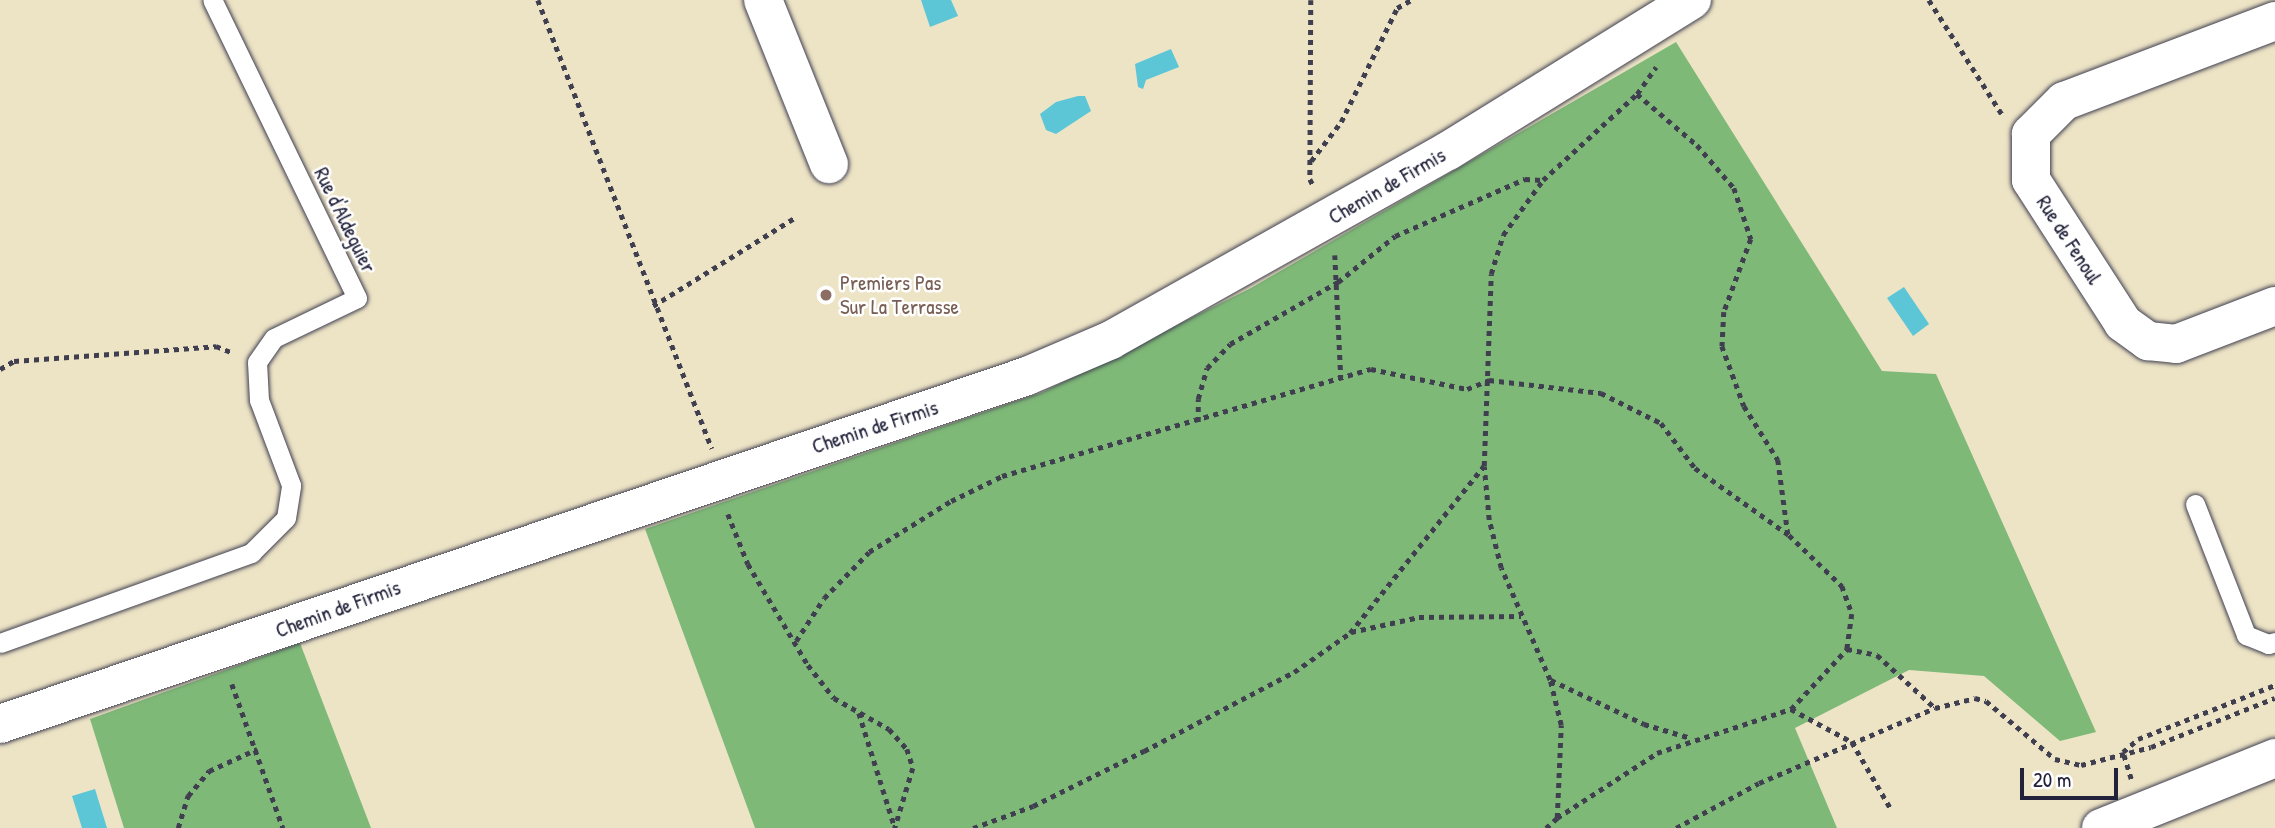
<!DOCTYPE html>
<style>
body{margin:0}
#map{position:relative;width:2275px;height:828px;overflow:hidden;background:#ede4c6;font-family:"Patrick Hand",sans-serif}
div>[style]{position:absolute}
.forest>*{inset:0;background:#7fb978}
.water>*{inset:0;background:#5cc6d6}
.path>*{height:4.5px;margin-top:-2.25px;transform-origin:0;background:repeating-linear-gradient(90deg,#403f50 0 5px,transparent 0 10px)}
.roads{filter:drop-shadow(0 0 2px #403f50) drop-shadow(0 0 2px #403f50)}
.lane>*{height:19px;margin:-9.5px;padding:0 9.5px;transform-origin:9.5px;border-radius:9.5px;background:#fff}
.street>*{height:38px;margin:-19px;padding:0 19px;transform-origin:19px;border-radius:19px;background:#fff}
.dots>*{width:19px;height:19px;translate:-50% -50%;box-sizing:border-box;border:4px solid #fff;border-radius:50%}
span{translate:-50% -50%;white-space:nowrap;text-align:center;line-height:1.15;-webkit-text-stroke:5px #fff;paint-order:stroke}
.street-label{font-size:21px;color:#22223b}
.education-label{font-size:21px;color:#785e54}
.left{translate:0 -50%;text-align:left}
.scale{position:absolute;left:2020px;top:768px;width:98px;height:32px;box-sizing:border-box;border:4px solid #22223b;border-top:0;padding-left:9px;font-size:21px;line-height:24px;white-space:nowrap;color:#22223b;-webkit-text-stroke:5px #fff;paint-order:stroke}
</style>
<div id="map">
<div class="forest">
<i style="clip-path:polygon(1676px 42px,1882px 371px,1936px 374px,2096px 732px,2060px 741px,1984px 676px,1909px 670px,1795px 728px,1837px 828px,755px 828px,645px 529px,1043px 392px,1251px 288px)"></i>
<i style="clip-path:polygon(300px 643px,371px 828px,124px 828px,90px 719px)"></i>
</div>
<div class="water">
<i style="clip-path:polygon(921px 0,951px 0,958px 16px,930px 27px)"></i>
<i style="clip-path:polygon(1171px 49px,1179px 67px,1146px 80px,1143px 89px,1138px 87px,1135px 64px)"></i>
<i style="clip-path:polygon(1078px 96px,1085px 96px,1091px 111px,1056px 134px,1046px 130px,1040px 114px,1056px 102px)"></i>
<i style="clip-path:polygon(1904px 287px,1929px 324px,1913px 336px,1887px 298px)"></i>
<i style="clip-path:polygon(95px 789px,107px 828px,82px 828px,72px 796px)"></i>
</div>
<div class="path">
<i style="left:538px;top:0;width:481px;rotate:68.8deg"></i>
<i style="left:1311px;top:0;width:179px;rotate:90.3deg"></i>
<i style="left:1310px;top:179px;width:9px;rotate:63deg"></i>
<i style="left:1929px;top:0;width:135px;rotate:57.4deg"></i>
<i style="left:1637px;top:94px;width:79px;rotate:40.4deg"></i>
<i style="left:1697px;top:145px;width:57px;rotate:49.3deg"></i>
<i style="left:1734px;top:188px;width:54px;rotate:71.6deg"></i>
<i style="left:1751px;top:239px;width:78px;rotate:110.3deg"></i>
<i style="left:1724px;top:312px;width:34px;rotate:93deg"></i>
<i style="left:1722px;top:346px;width:64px;rotate:69.9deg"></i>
<i style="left:1744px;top:406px;width:64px;rotate:57.8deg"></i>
<i style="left:1778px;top:460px;width:75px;rotate:82.3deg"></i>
<i style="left:1311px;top:161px;width:49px;rotate:-52.4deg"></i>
<i style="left:1341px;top:122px;width:127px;rotate:-63.8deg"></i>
<i style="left:1397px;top:8px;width:16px;rotate:-30deg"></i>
<i style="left:1335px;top:255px;width:122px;rotate:87.2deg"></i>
<i style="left:653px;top:306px;width:168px;rotate:-31.9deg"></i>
<i style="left:0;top:369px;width:16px;rotate:-30deg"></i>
<i style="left:14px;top:361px;width:203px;rotate:-4.2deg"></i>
<i style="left:216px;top:346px;width:18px;rotate:22deg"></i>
<i style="left:1198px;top:422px;width:23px;rotate:-90deg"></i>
<i style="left:1198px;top:399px;width:32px;rotate:-74deg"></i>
<i style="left:1207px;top:368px;width:33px;rotate:-46deg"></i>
<i style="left:1230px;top:344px;width:125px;rotate:-29.9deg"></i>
<i style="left:1338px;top:282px;width:73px;rotate:-38.9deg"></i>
<i style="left:1395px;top:236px;width:142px;rotate:-23.7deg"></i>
<i style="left:1525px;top:179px;width:17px;rotate:3deg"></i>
<i style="left:728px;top:514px;width:54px;rotate:68.2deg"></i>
<i style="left:748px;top:564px;width:117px;rotate:59.3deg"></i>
<i style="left:808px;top:665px;width:42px;rotate:51.8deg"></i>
<i style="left:834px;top:698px;width:63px;rotate:29.4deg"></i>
<i style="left:889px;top:729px;width:27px;rotate:48deg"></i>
<i style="left:907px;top:749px;width:20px;rotate:72deg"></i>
<i style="left:913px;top:768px;width:63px;rotate:106.7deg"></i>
<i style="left:1351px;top:632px;width:70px;rotate:-12.4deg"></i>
<i style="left:1419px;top:617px;width:102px;rotate:-0.6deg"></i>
<i style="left:796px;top:641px;width:51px;rotate:-56.9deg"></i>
<i style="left:824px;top:598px;width:64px;rotate:-45.6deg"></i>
<i style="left:869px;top:552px;width:97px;rotate:-31.9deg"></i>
<i style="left:951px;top:501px;width:57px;rotate:-26.1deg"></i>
<i style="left:1002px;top:476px;width:384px;rotate:-16.2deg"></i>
<i style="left:1371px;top:369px;width:98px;rotate:11.8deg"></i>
<i style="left:1467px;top:389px;width:24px;rotate:-22deg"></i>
<i style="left:1489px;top:380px;width:113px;rotate:6.6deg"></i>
<i style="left:1601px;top:393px;width:67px;rotate:26.6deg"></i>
<i style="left:1661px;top:423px;width:56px;rotate:52.9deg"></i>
<i style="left:1695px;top:468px;width:115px;rotate:35.5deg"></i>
<i style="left:1789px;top:535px;width:74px;rotate:43.9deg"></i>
<i style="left:1842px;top:586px;width:30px;rotate:70deg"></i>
<i style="left:1852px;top:614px;width:35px;rotate:98deg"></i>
<i style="left:1847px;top:649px;width:31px;rotate:11deg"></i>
<i style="left:1877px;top:655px;width:79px;rotate:42.4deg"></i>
<i style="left:1551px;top:680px;width:103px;rotate:25.3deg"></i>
<i style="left:1644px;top:724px;width:49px;rotate:16.6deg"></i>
<i style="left:232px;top:684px;width:153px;rotate:70.5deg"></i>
<i style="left:1791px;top:709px;width:69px;rotate:28.4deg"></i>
<i style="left:1852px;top:742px;width:78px;rotate:59.8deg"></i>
<i style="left:859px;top:713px;width:117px;rotate:72.6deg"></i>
<i style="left:2131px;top:779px;width:28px;rotate:-107deg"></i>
<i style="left:2123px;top:752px;width:20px;rotate:-41deg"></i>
<i style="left:2138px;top:739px;width:147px;rotate:-21.5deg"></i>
<i style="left:1557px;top:818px;width:119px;rotate:-33deg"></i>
<i style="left:1657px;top:753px;width:141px;rotate:-18.2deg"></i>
<i style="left:1791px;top:709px;width:82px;rotate:-47deg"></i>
<i style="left:178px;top:828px;width:34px;rotate:-73deg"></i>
<i style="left:188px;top:796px;width:33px;rotate:-50deg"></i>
<i style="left:209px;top:771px;width:53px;rotate:-24.6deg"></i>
<i style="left:973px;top:828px;width:64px;rotate:-20.1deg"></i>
<i style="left:1033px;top:806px;width:124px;rotate:-26.4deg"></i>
<i style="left:1144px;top:751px;width:170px;rotate:-27.8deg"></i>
<i style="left:1294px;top:672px;width:68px;rotate:-34.9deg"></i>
<i style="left:1350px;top:633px;width:214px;rotate:-51.3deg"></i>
<i style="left:1546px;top:828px;width:15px;rotate:-42deg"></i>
<i style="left:1557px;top:818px;width:93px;rotate:-87.5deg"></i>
<i style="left:1561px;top:725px;width:46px;rotate:-103.7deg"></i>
<i style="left:1550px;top:680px;width:122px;rotate:-113.6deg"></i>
<i style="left:1501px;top:568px;width:49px;rotate:-104deg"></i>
<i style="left:1489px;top:520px;width:54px;rotate:-95.3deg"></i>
<i style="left:1484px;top:466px;width:192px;rotate:-87.9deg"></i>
<i style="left:1491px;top:274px;width:41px;rotate:-72.9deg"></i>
<i style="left:1503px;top:235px;width:68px;rotate:-54deg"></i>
<i style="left:1543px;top:180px;width:127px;rotate:-42.5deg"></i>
<i style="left:1637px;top:94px;width:33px;rotate:-55deg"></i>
<i style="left:1676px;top:828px;width:94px;rotate:-28.5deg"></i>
<i style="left:1759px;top:783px;width:191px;rotate:-23.1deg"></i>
<i style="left:1935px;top:708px;width:41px;rotate:-14deg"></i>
<i style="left:1975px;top:698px;width:11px;rotate:15deg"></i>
<i style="left:1986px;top:701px;width:90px;rotate:40deg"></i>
<i style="left:2055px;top:759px;width:27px;rotate:13deg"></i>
<i style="left:2081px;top:765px;width:72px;rotate:-14.4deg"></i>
<i style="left:2151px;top:747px;width:133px;rotate:-21.6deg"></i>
</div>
<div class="roads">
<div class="lane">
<i style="left:2195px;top:504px;width:141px;rotate:68.7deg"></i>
<i style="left:2246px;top:635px;width:24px;rotate:22deg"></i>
<i style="left:2268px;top:644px;width:7px;rotate:-16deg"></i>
<i style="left:0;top:643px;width:267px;rotate:-19.7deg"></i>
<i style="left:251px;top:553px;width:49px;rotate:-45deg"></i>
<i style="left:286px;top:518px;width:33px;rotate:-81deg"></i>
<i style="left:291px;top:485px;width:91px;rotate:-110.6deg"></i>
<i style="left:259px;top:400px;width:38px;rotate:-93deg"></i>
<i style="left:257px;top:362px;width:29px;rotate:-55deg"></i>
<i style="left:274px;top:338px;width:92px;rotate:-25.7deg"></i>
<i style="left:357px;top:298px;width:331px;rotate:-115.9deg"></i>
</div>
<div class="street">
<i style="left:763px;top:0;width:177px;rotate:68.1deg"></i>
<i style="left:2275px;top:21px;width:226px;rotate:159.2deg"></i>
<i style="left:2064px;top:101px;width:47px;rotate:135deg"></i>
<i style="left:2031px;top:134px;width:46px;rotate:90deg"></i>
<i style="left:2031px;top:180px;width:170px;rotate:57.2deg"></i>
<i style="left:2123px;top:323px;width:31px;rotate:36deg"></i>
<i style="left:2148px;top:341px;width:28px;rotate:6deg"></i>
<i style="left:2176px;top:344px;width:106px;rotate:-21deg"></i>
<i style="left:0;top:724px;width:1084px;rotate:-18.72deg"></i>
<i style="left:1027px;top:376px;width:91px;rotate:-23.2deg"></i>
<i style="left:1111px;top:340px;width:386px;rotate:-29.3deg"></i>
<i style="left:1448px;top:151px;width:287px;rotate:-31.8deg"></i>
<i style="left:2101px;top:828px;width:188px;rotate:-21.9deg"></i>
</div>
</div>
<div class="dots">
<i style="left:826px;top:295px;background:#8d6e63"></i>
</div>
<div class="street-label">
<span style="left:1387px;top:186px;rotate:-30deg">Chemin de Firmis</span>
<span style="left:345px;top:220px;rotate:64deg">Rue d'Aldeguier</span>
<span style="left:2069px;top:240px;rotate:57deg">Rue de Fenoul</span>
<span style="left:875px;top:427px;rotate:-18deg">Chemin de Firmis</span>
<span style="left:338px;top:609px;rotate:-20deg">Chemin de Firmis</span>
</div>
<div class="education-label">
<span class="left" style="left:840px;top:295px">Premiers Pas<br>Sur La Terrasse</span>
</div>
<div class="scale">20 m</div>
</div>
